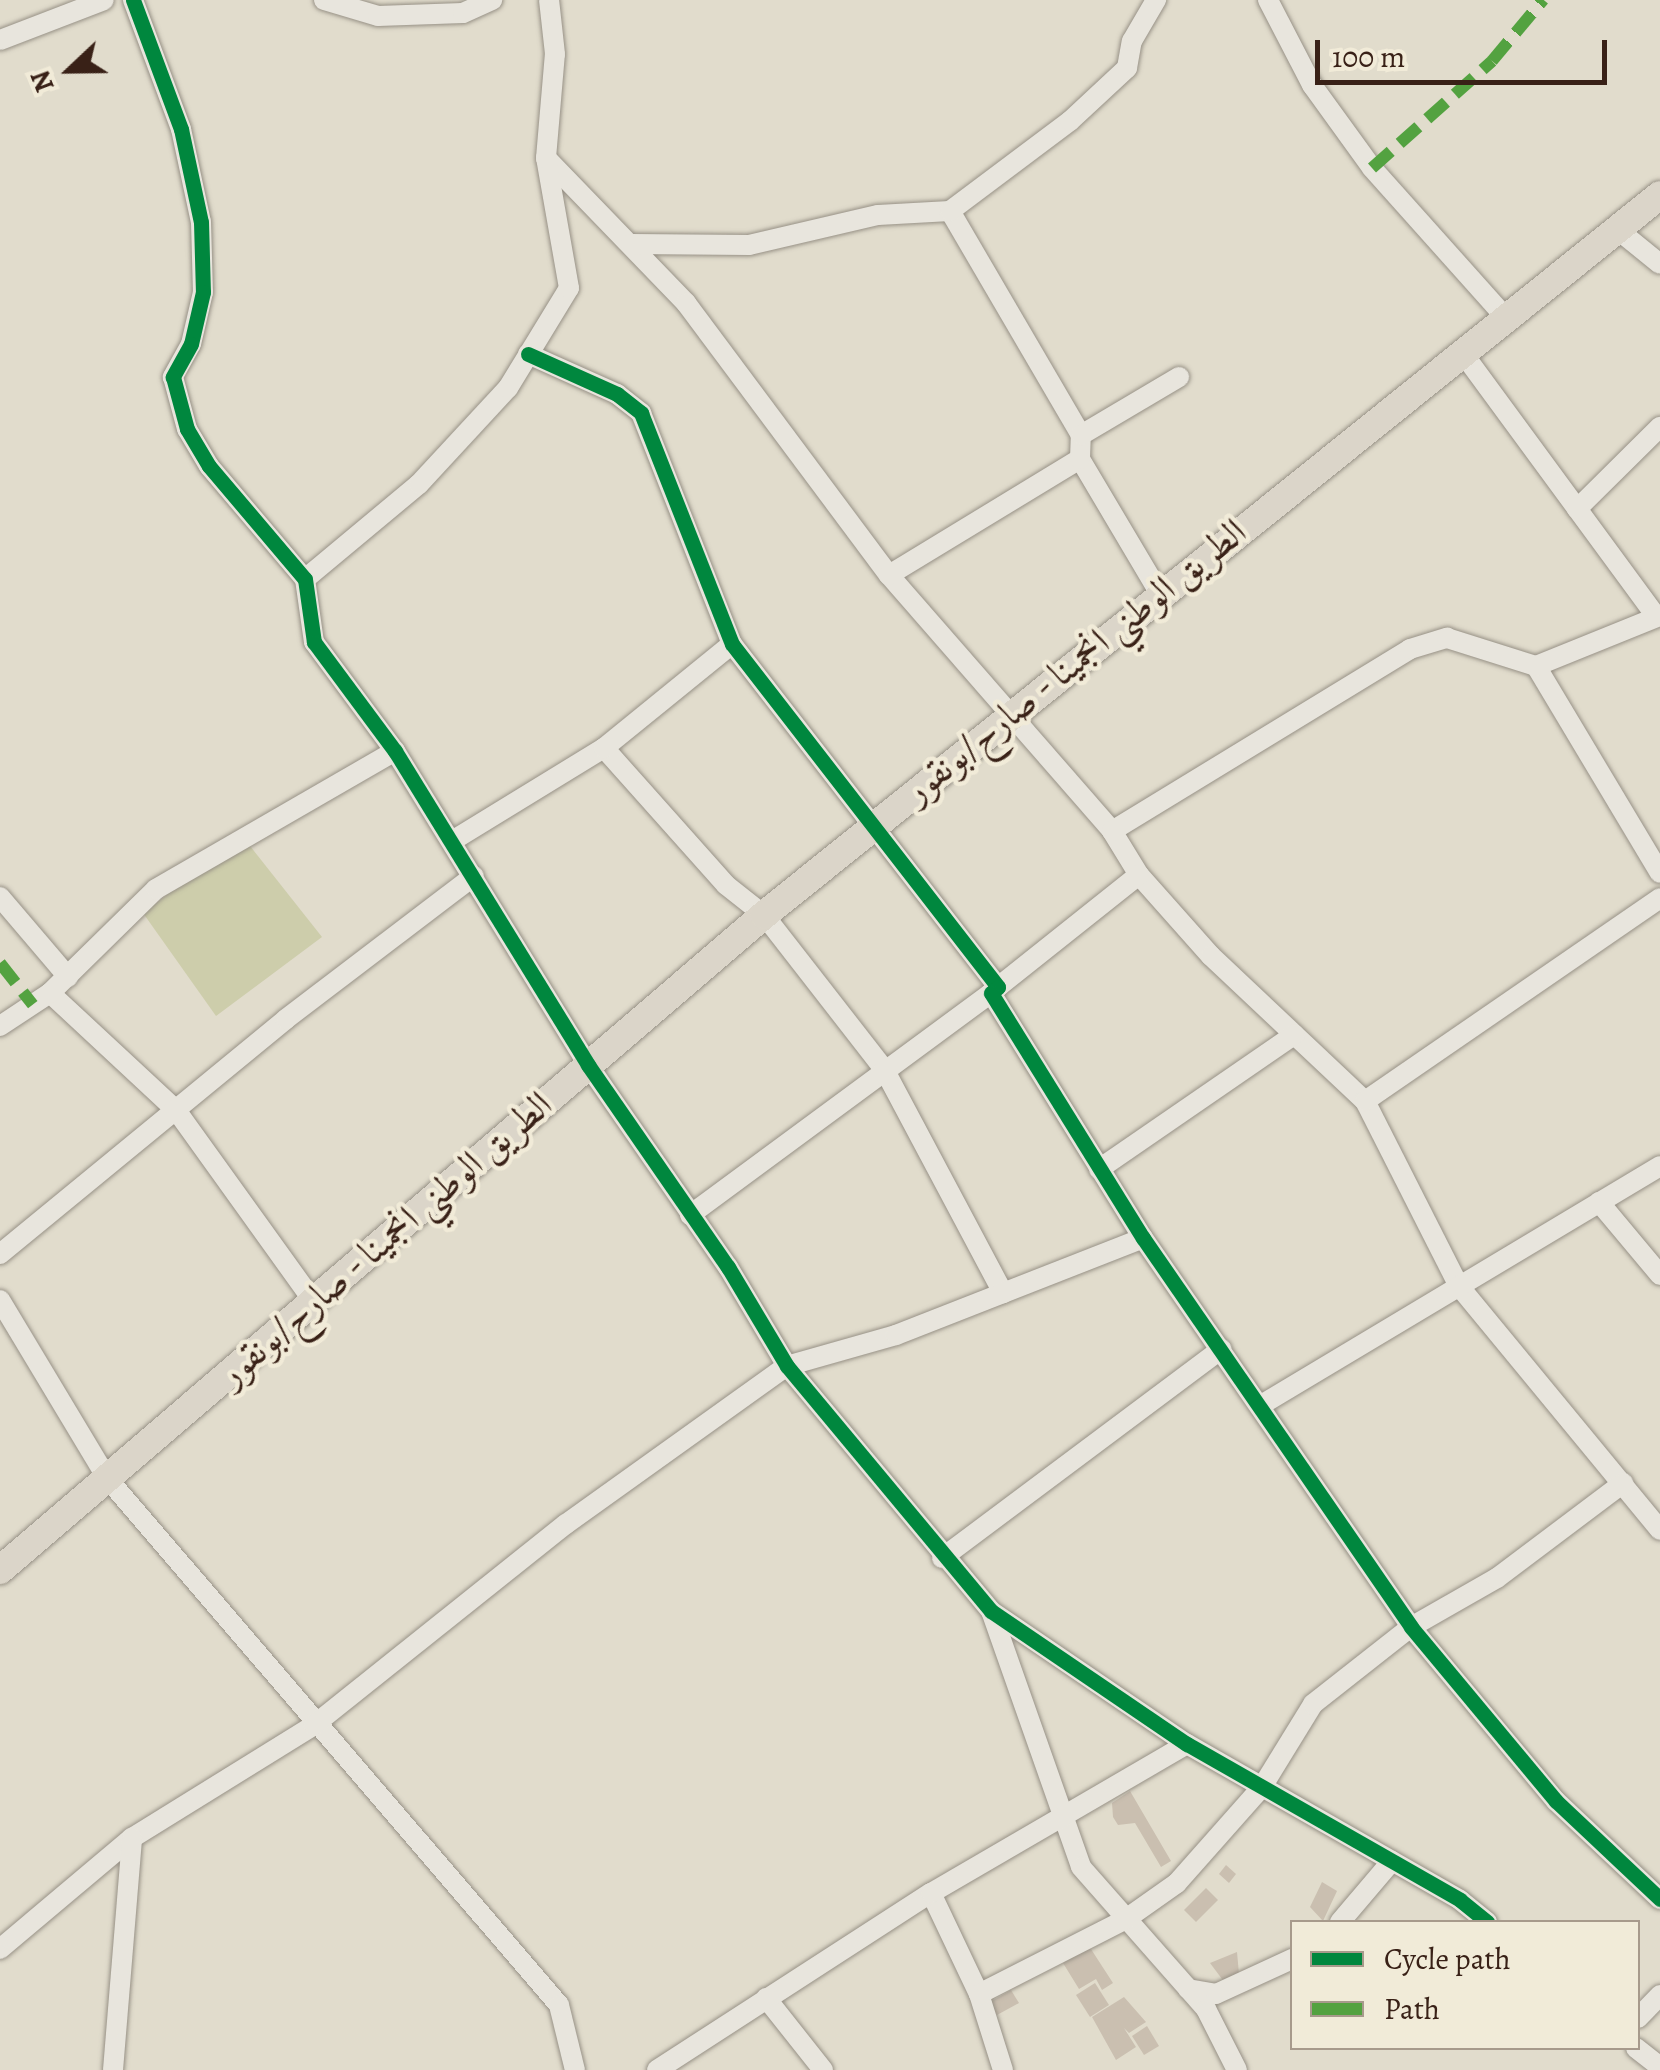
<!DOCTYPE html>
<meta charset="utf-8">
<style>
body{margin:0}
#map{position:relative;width:1660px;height:2070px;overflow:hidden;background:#e1dccc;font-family:Alegreya,Amiri,serif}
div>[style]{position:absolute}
.green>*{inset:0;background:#cdcdab}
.building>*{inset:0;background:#cabfb0}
.roads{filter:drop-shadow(0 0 2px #979186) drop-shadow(0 0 2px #979186)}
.minor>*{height:20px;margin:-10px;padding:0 10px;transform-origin:10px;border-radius:10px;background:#e8e5dd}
.highway>*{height:28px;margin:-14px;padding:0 14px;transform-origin:14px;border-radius:14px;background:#dbd5c9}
.quiet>*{height:12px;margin-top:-6px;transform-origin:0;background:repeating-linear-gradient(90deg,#53a240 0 25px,transparent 0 37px)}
.cycleway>*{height:15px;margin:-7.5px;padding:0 7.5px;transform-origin:7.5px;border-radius:7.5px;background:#00873e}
span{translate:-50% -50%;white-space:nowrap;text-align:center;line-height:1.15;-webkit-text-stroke:9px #f1ebd8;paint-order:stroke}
.street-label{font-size:38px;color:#392117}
.legend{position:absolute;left:1290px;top:1920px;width:350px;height:130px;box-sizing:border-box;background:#f1ebd8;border:2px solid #a79a8b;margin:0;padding:12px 18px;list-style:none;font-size:30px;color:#392117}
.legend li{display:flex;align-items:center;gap:20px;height:50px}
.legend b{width:50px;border:2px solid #a79a8b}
.north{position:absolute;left:20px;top:20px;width:100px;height:100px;-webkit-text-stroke:8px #f1ebd8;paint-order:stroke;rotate:248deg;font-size:28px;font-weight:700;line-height:40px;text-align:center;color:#392117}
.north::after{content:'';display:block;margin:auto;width:35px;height:45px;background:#392117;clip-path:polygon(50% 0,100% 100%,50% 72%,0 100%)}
.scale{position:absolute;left:1315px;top:40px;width:292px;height:45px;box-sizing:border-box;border:5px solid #392117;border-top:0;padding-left:12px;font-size:30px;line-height:35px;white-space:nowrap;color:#392117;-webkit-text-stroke:8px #f1ebd8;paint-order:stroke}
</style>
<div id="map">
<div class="green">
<i style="clip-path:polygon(243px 837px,322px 937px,216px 1016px,143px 913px)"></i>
</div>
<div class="building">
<i style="clip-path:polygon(1130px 1791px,1171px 1861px,1161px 1867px,1135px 1823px,1118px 1825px,1113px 1817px,1112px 1803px)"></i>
<i style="clip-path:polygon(1226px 1865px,1236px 1874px,1229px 1883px,1219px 1874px)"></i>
<i style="clip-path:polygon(1322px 1882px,1337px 1891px,1323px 1921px,1310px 1907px)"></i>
<i style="clip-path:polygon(1206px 1888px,1218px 1900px,1196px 1922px,1184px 1910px)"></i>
<i style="clip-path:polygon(1089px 1946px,1113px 1983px,1102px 1990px,1096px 1979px,1079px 1989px,1063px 1963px)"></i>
<i style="clip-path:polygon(1237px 1952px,1239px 1974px,1225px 1983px,1210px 1963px)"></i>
<i style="clip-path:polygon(1095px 1983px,1109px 2005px,1090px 2017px,1076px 1995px)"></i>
<i style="clip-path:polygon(1011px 1990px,1019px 2003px,997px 2015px,990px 2002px)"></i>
<i style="clip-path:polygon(1124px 1997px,1146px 2022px,1129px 2033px,1124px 2028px,1136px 2047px,1116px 2060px,1092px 2017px)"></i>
<i style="clip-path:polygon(1147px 2026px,1159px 2046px,1144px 2055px,1132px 2036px)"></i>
</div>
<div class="roads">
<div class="minor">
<i style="left:133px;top:0;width:138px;rotate:69.6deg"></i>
<i style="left:181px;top:129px;width:95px;rotate:77.9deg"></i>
<i style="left:201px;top:222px;width:70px;rotate:88.4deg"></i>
<i style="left:203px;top:292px;width:53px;rotate:103deg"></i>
<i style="left:191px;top:344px;width:38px;rotate:119deg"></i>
<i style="left:173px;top:377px;width:54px;rotate:74.9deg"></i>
<i style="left:187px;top:429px;width:43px;rotate:59.3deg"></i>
<i style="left:209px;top:466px;width:148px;rotate:49.7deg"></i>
<i style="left:305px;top:579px;width:64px;rotate:81.9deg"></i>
<i style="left:314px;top:642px;width:136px;rotate:53.4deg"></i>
<i style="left:395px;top:751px;width:369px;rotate:58.4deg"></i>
<i style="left:588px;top:1065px;width:246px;rotate:55.3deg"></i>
<i style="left:728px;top:1267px;width:115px;rotate:59.2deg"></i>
<i style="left:787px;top:1366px;width:319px;rotate:50.2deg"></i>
<i style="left:991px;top:1611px;width:237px;rotate:34.2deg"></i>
<i style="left:1187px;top:1744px;width:314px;rotate:29.7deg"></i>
<i style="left:1460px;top:1900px;width:35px;rotate:39deg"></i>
<i style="left:324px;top:0;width:56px;rotate:16.5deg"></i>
<i style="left:378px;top:16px;width:85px;rotate:-2deg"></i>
<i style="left:463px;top:13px;width:32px;rotate:-24deg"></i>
<i style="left:1268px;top:0;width:96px;rotate:62.6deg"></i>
<i style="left:1312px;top:85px;width:102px;rotate:54.1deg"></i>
<i style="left:1372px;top:168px;width:200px;rotate:48.2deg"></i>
<i style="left:0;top:40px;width:111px;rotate:-21deg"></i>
<i style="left:546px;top:158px;width:202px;rotate:46deg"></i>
<i style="left:686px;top:303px;width:339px;rotate:53.3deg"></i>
<i style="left:889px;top:575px;width:340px;rotate:48.9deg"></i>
<i style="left:1112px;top:831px;width:52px;rotate:58.5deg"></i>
<i style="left:1139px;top:875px;width:108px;rotate:48.4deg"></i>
<i style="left:1211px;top:956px;width:212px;rotate:43.3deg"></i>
<i style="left:1365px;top:1101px;width:208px;rotate:63.1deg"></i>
<i style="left:1459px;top:1286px;width:316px;rotate:50.5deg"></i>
<i style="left:950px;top:211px;width:259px;rotate:59.7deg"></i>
<i style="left:1617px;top:229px;width:55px;rotate:39.1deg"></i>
<i style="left:631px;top:244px;width:118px;rotate:0.5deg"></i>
<i style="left:749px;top:245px;width:132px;rotate:-13.1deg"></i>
<i style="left:878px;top:215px;width:72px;rotate:-3.2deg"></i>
<i style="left:950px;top:211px;width:150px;rotate:-36.9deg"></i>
<i style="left:1070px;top:121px;width:78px;rotate:-42.9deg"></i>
<i style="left:1127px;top:68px;width:27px;rotate:-80deg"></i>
<i style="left:1132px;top:41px;width:48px;rotate:-59.7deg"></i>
<i style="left:1462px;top:352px;width:328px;rotate:53.7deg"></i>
<i style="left:528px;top:354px;width:98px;rotate:24.2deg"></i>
<i style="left:617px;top:394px;width:31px;rotate:38deg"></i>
<i style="left:641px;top:413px;width:248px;rotate:68.5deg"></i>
<i style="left:732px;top:644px;width:434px;rotate:52.2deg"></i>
<i style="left:998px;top:987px;width:9px;rotate:139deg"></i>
<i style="left:991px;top:993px;width:288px;rotate:58.2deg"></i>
<i style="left:1143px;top:1238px;width:472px;rotate:55.4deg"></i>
<i style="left:1411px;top:1627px;width:226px;rotate:50.2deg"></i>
<i style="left:1556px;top:1801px;width:143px;rotate:43.3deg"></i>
<i style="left:1080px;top:459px;width:155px;rotate:59.3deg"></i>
<i style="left:1577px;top:509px;width:117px;rotate:-44.7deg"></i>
<i style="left:889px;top:575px;width:223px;rotate:-31.3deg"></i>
<i style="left:1080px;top:459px;width:24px;rotate:-88deg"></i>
<i style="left:1081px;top:435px;width:114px;rotate:-30.6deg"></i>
<i style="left:305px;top:579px;width:148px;rotate:-39.8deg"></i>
<i style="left:419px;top:484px;width:131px;rotate:-47.2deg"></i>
<i style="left:508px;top:388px;width:117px;rotate:-58.6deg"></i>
<i style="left:569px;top:288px;width:132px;rotate:-100deg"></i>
<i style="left:546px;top:158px;width:104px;rotate:-85.1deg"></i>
<i style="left:555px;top:54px;width:54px;rotate:-96.3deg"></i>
<i style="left:1536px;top:666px;width:241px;rotate:59.1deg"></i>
<i style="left:604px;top:748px;width:183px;rotate:48.3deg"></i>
<i style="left:726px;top:885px;width:48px;rotate:38.3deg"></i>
<i style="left:764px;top:915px;width:195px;rotate:52.1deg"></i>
<i style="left:884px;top:1069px;width:254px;rotate:62deg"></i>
<i style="left:1112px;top:831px;width:349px;rotate:-31.4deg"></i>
<i style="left:1410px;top:649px;width:39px;rotate:-17deg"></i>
<i style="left:1447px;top:638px;width:93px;rotate:17.5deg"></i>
<i style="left:1536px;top:666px;width:134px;rotate:-22deg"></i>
<i style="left:452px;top:841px;width:178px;rotate:-31.5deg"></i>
<i style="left:604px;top:748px;width:165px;rotate:-39.1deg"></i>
<i style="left:0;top:897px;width:105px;rotate:49.6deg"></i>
<i style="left:998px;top:987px;width:180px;rotate:-38.5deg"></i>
<i style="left:50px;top:993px;width:172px;rotate:42.9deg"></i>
<i style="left:176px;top:1110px;width:235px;rotate:54.3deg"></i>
<i style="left:0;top:1026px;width:60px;rotate:-33.4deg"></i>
<i style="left:50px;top:993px;width:148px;rotate:-44.5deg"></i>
<i style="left:156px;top:889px;width:276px;rotate:-30deg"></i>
<i style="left:1365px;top:1101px;width:358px;rotate:-34.5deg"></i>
<i style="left:1099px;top:1169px;width:237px;rotate:-34.5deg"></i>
<i style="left:1599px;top:1202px;width:95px;rotate:50.1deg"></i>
<i style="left:690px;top:1215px;width:374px;rotate:-36.4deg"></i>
<i style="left:0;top:1254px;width:370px;rotate:-39.4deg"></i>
<i style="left:286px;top:1019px;width:236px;rotate:-37.3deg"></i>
<i style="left:0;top:1300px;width:208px;rotate:59deg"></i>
<i style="left:107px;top:1478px;width:694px;rotate:49.38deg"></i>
<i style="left:559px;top:2005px;width:67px;rotate:76.2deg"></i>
<i style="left:1261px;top:1405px;width:465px;rotate:-30.9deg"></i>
<i style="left:942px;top:1558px;width:349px;rotate:-36.8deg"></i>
<i style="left:991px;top:1611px;width:271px;rotate:70.6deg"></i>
<i style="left:1081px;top:1867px;width:189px;rotate:48.6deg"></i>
<i style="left:1206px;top:2009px;width:68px;rotate:63.1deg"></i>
<i style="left:931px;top:1893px;width:112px;rotate:64.6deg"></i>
<i style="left:979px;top:1994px;width:80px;rotate:72.5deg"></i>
<i style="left:1340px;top:1922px;width:80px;rotate:-49.6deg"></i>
<i style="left:0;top:1949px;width:172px;rotate:-40.1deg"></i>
<i style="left:132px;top:1838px;width:214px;rotate:-31.8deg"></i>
<i style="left:314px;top:1725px;width:322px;rotate:-38.6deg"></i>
<i style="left:566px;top:1524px;width:272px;rotate:-35.6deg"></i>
<i style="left:787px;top:1366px;width:113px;rotate:-15.9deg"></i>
<i style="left:896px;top:1335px;width:265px;rotate:-21.4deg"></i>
<i style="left:1188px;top:1989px;width:28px;rotate:10deg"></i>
<i style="left:1216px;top:1994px;width:84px;rotate:-24.7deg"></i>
<i style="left:979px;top:1994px;width:165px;rotate:-27deg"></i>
<i style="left:1126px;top:1919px;width:62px;rotate:-35.2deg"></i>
<i style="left:1177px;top:1883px;width:128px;rotate:-48.5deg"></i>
<i style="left:1262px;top:1787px;width:97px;rotate:-58.4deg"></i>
<i style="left:1313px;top:1704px;width:125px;rotate:-38.2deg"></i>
<i style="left:1411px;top:1627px;width:99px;rotate:-29.7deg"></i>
<i style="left:1497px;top:1578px;width:158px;rotate:-37deg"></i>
<i style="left:766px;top:1998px;width:92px;rotate:51.6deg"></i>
<i style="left:1638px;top:2018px;width:32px;rotate:-46deg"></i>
<i style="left:1636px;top:2048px;width:31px;rotate:38deg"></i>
<i style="left:113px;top:2070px;width:233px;rotate:-85.3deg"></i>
<i style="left:657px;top:2070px;width:326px;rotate:-32.9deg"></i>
<i style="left:931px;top:1893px;width:296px;rotate:-30.2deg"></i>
</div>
<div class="highway">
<i style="left:0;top:1570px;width:1006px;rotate:-40.61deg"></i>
<i style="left:764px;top:915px;width:1149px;rotate:-38.78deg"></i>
</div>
</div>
<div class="quiet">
<i style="left:1372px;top:168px;width:161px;rotate:-41.7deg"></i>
<i style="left:1492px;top:61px;width:80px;rotate:-50.1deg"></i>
<i style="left:0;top:963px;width:53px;rotate:51.8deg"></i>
</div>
<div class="cycleway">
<i style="left:133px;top:0;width:138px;rotate:69.6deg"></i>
<i style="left:181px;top:129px;width:95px;rotate:77.9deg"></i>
<i style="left:201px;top:222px;width:70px;rotate:88.4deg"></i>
<i style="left:203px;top:292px;width:53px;rotate:103deg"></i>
<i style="left:191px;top:344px;width:38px;rotate:119deg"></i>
<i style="left:173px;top:377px;width:54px;rotate:74.9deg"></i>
<i style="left:187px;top:429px;width:43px;rotate:59.3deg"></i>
<i style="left:209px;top:466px;width:148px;rotate:49.7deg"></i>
<i style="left:305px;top:579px;width:64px;rotate:81.9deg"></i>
<i style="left:314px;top:642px;width:136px;rotate:53.4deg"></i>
<i style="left:395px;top:751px;width:369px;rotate:58.4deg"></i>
<i style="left:588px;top:1065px;width:246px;rotate:55.3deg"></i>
<i style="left:728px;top:1267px;width:115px;rotate:59.2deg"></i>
<i style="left:787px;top:1366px;width:319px;rotate:50.2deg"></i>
<i style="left:991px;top:1611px;width:237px;rotate:34.2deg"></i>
<i style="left:1187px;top:1744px;width:314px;rotate:29.7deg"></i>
<i style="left:1460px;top:1900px;width:35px;rotate:39deg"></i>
<i style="left:528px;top:354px;width:98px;rotate:24.2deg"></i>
<i style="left:617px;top:394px;width:31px;rotate:38deg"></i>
<i style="left:641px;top:413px;width:248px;rotate:68.5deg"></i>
<i style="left:732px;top:644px;width:434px;rotate:52.2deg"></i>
<i style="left:998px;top:987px;width:9px;rotate:139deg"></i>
<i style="left:991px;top:993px;width:288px;rotate:58.2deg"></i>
<i style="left:1143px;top:1238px;width:472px;rotate:55.4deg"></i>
<i style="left:1411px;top:1627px;width:226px;rotate:50.2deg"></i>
<i style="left:1556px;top:1801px;width:143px;rotate:43.3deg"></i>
</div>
<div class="street-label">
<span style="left:1075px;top:661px;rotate:-39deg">الطريق الوطني انجمينا - صارح/بونقور</span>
<span style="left:385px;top:1239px;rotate:-41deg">الطريق الوطني انجمينا - صارح/بونقور</span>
</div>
<ul class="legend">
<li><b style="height:12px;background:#00873e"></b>Cycle path</li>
<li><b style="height:12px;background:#53a240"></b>Path</li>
</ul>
<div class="north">N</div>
<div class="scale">100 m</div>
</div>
